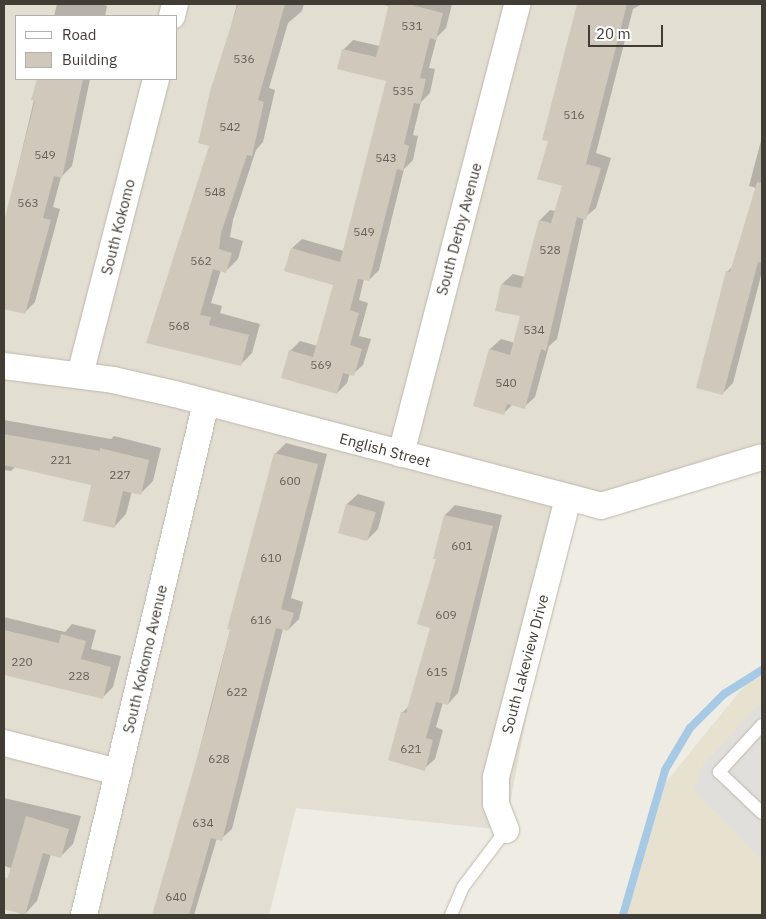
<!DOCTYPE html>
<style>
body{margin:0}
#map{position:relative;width:766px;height:919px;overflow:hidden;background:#efece4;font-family:"IBM Plex Sans",sans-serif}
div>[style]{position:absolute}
.residential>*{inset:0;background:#e3ded2}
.education>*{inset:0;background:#e7e1cf}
.parking>*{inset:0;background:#e0dfdb}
.shadow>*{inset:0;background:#0003}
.stream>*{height:8px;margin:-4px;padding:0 4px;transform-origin:4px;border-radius:4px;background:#a6cae6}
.building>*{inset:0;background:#d0c8ba}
.roads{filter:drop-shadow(0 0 1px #bdb7aa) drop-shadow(0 0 1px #bdb7aa)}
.lane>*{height:12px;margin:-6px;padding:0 6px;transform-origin:6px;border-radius:6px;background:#fff}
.street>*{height:26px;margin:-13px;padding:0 13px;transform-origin:13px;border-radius:13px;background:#fff}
span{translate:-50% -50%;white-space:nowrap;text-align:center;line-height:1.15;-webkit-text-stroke:5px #fff;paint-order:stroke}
.number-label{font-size:12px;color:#655f56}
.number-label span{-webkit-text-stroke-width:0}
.street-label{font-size:15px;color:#413c34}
.frame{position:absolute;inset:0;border:5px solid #413c34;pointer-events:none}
.legend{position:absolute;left:15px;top:15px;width:162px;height:65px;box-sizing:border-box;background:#fff;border:1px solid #b3b1ae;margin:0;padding:6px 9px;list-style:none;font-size:15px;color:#413c34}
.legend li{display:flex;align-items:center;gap:10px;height:25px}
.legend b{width:25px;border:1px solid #b3b1ae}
.scale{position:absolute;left:588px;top:25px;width:75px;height:22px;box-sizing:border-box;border:2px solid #413c34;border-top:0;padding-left:6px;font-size:15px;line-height:18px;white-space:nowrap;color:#413c34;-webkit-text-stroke:4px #fff;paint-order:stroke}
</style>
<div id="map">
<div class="residential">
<i style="clip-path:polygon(evenodd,4px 4px,762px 4px,762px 457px,601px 506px,568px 498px,505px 830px,296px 808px,269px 915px,4px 915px,4px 4px,16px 16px,176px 16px,176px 79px,16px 79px,16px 16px)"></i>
</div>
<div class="education">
<i style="clip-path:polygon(762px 676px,762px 915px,627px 915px,666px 782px,745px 685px)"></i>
</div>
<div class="parking">
<i style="clip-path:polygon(762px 702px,762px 860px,694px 789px,704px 763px)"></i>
</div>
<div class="shadow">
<i style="clip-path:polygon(57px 4px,101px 4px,107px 6px,105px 16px,54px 16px)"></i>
<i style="clip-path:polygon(237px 4px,304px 4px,302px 11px,288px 23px,269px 88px,275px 90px,263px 142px,256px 150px,233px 220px,230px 237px,243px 241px,238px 259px,226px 271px,221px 270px,211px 303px,222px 306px,220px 313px,260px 324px,252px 353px,240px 365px,148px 342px,211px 145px,200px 143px)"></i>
<i style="clip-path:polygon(379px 4px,452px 4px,446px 28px,437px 37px,429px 68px,435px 69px,430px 93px,421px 102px,413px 135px,418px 136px,413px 160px,404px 169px,379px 270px,369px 280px,364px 279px,359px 300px,368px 303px,359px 336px,371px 339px,363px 365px,353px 374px,350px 373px,347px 383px,337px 393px,290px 351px,300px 341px,318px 346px,334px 284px,292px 248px,302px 239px,344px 251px,387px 80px,343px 50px,353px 40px,380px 46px,389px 6px)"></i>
<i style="clip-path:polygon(607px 4px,642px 4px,633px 9px,596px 153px,611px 158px,596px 208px,584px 218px,557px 339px,549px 346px,535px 397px,524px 407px,513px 404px,504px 413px,475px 406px,490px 349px,501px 339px,515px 343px,521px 316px,502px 284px,513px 274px,525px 277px,540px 220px,550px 210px,556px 211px)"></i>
<i style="clip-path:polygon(39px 79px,90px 79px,72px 166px,61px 177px,53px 207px,60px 209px,35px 302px,24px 313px,4px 308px,4px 226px)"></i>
<i style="clip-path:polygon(762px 137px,762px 272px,733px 383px,723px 393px,727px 272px,733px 266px,756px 188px,749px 186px)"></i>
<i style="clip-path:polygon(4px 420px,111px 439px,114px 436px,161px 448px,153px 481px,140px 494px,132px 491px,126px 514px,114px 527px,93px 484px,15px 467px,11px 471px,4px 470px)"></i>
<i style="clip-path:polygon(286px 443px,327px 454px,291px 598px,303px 602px,299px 619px,288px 630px,283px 629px,232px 829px,221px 839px,217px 838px,194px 915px,154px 915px,169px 869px,275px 454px)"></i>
<i style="clip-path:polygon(358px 494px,385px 502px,378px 529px,367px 540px,340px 532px,347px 504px)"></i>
<i style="clip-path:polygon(455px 505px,502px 515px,458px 693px,448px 704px,443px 702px,436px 727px,443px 730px,435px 759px,424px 769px,402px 713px,409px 706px,431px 627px,437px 558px,435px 558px,445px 515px)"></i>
<i style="clip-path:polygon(4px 617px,65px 632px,72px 624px,96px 630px,91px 649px,121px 656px,113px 687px,102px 698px,4px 674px)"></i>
<i style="clip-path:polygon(4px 798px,81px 816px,73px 844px,61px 856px,51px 854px,37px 901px,25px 914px,4px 907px,4px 892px,11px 868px,4px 866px)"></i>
</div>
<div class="stream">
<i style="left:623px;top:915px;width:151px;rotate:-73.8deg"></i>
<i style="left:665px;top:770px;width:49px;rotate:-59.2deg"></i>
<i style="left:690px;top:728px;width:48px;rotate:-45deg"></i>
<i style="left:724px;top:694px;width:45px;rotate:-32.3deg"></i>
</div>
<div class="building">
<i style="clip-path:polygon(238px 4px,285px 4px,258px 100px,264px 102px,252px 156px,247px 155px,221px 233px,219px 249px,232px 253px,226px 273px,213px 269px,200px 315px,211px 317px,209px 325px,249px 335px,241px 366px,146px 343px,209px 146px,198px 143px,211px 88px)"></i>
<i style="clip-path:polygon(389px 4px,408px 4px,443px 13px,436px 40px,430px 38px,420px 78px,426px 79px,420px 104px,414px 103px,404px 144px,409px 146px,403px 171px,397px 169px,369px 281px,358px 279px,350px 310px,359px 313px,350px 345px,362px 349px,354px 376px,343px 373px,337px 394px,281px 378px,289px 350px,313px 357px,333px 285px,284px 271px,291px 248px,340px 262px,386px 81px,337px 69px,342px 49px,376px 57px)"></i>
<i style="clip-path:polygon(577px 4px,627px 4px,586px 164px,601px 168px,586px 220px,577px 217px,546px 351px,541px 349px,525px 409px,507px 404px,504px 415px,473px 406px,489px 349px,510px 355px,520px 316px,495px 311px,501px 284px,521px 288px,539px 220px,551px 223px,562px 186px,537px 179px,548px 141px,542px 140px)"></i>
<i style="clip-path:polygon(37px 79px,83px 79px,62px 178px,54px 176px,43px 218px,51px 220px,25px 314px,4px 309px,4px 221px,35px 101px,31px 100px)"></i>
<i style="clip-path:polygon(757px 182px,762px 183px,762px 263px,758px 262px,723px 395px,696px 388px,726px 271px,730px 272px)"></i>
<i style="clip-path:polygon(4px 434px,100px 451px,100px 448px,149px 460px,141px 495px,123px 491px,114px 528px,83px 521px,91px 485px,4px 465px)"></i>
<i style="clip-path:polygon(274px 453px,318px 464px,281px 609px,294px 613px,288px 631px,276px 628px,222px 841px,211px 838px,189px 915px,152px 915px,211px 709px,230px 630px,227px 629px)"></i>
<i style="clip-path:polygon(346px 504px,376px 512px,367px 541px,338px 533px)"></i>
<i style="clip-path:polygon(444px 515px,493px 526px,448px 705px,436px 702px,426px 738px,433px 740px,425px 771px,388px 760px,401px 712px,406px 713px,430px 628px,417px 624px,436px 559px,433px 559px)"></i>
<i style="clip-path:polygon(4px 630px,59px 643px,61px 634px,86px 641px,81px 659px,111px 667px,103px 699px,4px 675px)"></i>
<i style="clip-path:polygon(26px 816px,69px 829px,61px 858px,43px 853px,25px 915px,4px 909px,4px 877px,8px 878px)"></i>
</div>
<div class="roads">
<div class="lane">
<i style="left:762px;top:725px;width:64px;rotate:132.5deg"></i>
<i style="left:719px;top:772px;width:59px;rotate:43.6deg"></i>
<i style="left:451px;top:915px;width:30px;rotate:-67deg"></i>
<i style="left:463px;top:887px;width:71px;rotate:-53deg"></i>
</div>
<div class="street">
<i style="left:172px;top:16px;width:12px;rotate:-76deg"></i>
<i style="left:4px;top:366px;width:110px;rotate:7.3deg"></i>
<i style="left:113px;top:380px;width:64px;rotate:12.7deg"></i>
<i style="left:175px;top:394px;width:440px;rotate:14.7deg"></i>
<i style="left:601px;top:506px;width:168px;rotate:-16.9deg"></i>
<i style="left:80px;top:375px;width:306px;rotate:-75.6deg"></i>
<i style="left:401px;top:454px;width:465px;rotate:-75.5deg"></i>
<i style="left:4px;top:743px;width:118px;rotate:14.3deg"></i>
<i style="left:506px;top:830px;width:28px;rotate:-111deg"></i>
<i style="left:496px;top:804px;width:27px;rotate:-90deg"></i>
<i style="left:496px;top:777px;width:288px;rotate:-75.5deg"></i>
<i style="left:84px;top:915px;width:526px;rotate:-76.6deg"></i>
</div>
</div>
<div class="number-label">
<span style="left:412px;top:26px">531</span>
<span style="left:244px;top:59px">536</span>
<span style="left:403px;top:91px">535</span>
<span style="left:574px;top:115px">516</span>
<span style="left:230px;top:127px">542</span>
<span style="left:45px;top:155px">549</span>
<span style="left:386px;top:158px">543</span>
<span style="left:215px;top:192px">548</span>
<span style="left:28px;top:203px">563</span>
<span style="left:364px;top:232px">549</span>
<span style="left:550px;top:250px">528</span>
<span style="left:201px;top:261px">562</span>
<span style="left:179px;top:326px">568</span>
<span style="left:534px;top:330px">534</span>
<span style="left:321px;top:365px">569</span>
<span style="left:506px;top:383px">540</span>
<span style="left:61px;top:460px">221</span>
<span style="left:120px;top:475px">227</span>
<span style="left:290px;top:481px">600</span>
<span style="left:462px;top:546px">601</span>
<span style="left:271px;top:558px">610</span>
<span style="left:446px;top:615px">609</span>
<span style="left:261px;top:620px">616</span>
<span style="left:22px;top:662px">220</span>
<span style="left:437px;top:672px">615</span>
<span style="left:79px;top:676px">228</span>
<span style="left:237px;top:692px">622</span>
<span style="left:411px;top:749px">621</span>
<span style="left:219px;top:759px">628</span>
<span style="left:203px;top:823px">634</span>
<span style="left:176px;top:897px">640</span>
</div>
<div class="street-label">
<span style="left:118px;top:227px;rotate:-76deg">South Kokomo</span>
<span style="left:459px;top:229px;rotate:-75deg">South Derby Avenue</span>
<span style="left:385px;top:450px;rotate:15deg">English Street</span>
<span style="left:145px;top:659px;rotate:-77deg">South Kokomo Avenue</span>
<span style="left:525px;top:664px;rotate:-75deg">South Lakeview Drive</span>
</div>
<div class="frame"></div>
<ul class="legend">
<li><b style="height:6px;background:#fff"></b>Road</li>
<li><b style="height:14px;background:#d0c8ba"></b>Building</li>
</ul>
<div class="scale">20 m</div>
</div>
